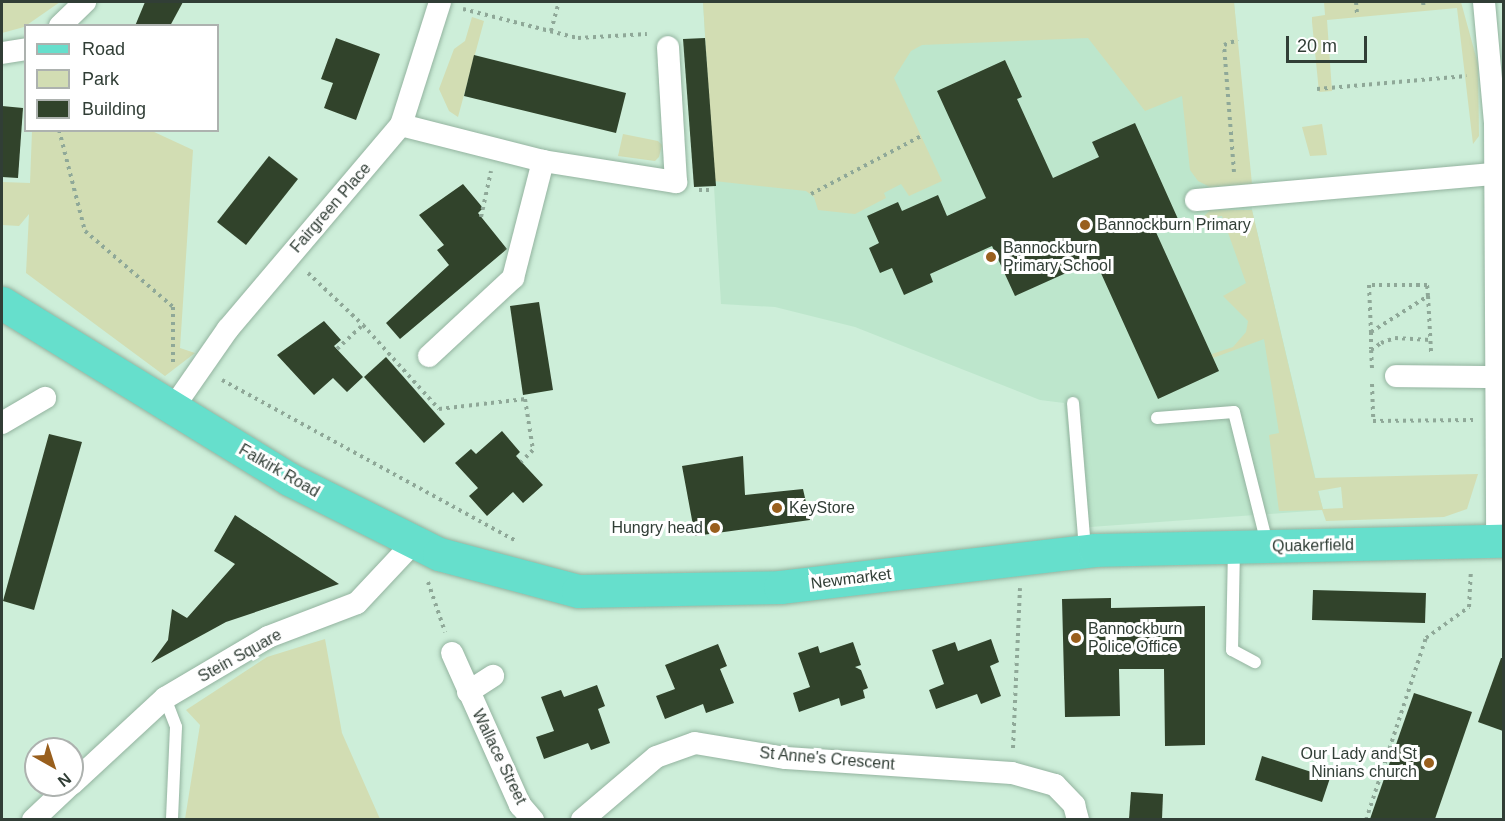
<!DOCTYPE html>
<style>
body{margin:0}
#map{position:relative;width:1505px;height:821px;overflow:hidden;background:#cdeed9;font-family:Helvetica,sans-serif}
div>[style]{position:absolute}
.built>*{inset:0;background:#bde6cc}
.green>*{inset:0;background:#d2ddb3}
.building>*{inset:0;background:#31432b}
.path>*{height:4px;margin-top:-2px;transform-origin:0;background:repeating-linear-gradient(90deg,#8fa898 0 3px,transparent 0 7.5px)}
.roads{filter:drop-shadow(0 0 2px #93b39f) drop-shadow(0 0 2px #93b39f)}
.lane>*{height:12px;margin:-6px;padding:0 6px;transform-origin:6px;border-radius:6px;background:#fff}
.street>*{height:22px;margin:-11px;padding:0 11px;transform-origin:11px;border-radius:11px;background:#fff}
.primary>*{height:33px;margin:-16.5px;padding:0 16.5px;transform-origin:16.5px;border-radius:16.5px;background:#66dfcc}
.dots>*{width:16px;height:16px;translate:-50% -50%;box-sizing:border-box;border:3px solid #fff;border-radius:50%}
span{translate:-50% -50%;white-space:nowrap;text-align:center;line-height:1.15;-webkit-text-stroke:6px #fff;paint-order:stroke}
.street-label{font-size:16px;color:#313e36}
.poi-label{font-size:16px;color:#313e36}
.left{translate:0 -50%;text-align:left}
.right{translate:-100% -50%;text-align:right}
.frame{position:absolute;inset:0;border:3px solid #313e36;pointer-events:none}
.legend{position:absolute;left:24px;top:24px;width:195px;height:108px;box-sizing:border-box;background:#fff;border:2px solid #adb2af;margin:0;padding:8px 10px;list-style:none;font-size:18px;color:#313e36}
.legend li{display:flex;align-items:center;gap:12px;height:30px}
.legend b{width:30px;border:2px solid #adb2af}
.north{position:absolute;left:24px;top:737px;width:60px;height:60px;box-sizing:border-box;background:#fff;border:2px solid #adb2af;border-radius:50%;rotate:141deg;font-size:16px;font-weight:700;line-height:24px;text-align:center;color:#313e36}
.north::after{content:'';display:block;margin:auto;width:21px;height:27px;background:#995f1d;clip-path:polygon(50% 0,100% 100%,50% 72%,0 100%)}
.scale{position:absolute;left:1286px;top:36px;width:81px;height:27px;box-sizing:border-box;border:3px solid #313e36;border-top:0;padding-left:8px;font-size:18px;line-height:21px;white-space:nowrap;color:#313e36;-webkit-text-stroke:4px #fff;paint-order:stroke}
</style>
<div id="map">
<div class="built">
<i style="clip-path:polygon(703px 2px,1234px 2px,1252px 210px,1323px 510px,1077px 528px,1064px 403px,1040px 400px,855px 327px,775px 307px,721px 304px)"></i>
</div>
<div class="green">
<i style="clip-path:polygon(2px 2px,60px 2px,24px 27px,2px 33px)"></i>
<i style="clip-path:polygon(703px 2px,1234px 2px,1252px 184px,1210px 187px,1198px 181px,1190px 170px,1182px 96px,1145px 111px,1088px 38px,922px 45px,911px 51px,894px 78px,942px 181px,909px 196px,901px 184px,884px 193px,886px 198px,855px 214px,818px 210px,814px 197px,806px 191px,714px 181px)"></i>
<i style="clip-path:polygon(1324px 2px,1461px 2px,1478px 64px,1479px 136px,1473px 144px,1457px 8px,1327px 20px,1332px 91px,1319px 92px,1312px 22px,1312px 17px,1325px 15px)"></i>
<i style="clip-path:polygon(472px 17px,484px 21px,458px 117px,449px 111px,439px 89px,454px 49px,465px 41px)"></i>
<i style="clip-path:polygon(1322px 124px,1327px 155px,1310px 156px,1302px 127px)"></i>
<i style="clip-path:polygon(32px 131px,152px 131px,193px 150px,180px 348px,195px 353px,165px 376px,26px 273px,29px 214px,19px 226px,2px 225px,2px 182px,30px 183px)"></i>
<i style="clip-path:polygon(623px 134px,658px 141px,662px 145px,659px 157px,655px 161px,618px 156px)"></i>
<i style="clip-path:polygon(evenodd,1210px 210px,1252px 210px,1315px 478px,1478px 474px,1467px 509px,1444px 517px,1326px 521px,1322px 510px,1279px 511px,1269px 435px,1279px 433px,1264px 339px,1213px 358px,1212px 354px,1233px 347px,1246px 332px,1248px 321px,1223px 296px,1246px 283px,1222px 216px,1201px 219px,1210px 210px,1341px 487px,1343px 508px,1323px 509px,1318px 491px,1341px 487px)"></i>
<i style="clip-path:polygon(325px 639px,342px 733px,380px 819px,185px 819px,200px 725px,186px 710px,267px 657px)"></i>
</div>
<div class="building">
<i style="clip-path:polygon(145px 2px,183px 2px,170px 26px,135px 26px)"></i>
<i style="clip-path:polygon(336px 38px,380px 54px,356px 120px,324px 108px,333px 83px,321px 79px)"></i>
<i style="clip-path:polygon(705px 38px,716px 186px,694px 187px,683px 39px)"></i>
<i style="clip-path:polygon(474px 55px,626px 93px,616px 133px,464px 96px)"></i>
<i style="clip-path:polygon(1005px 60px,1022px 97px,1017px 99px,1053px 178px,1099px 157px,1092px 142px,1135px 123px,1178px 219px,1155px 230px,1219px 371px,1158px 399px,1095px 260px,1015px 296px,992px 246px,930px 274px,933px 282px,904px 295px,892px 268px,880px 273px,869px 248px,879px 243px,867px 216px,898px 202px,902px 211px,938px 195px,947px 216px,986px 198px,937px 91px)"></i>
<i style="clip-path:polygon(2px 106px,23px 108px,18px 178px,2px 177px)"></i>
<i style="clip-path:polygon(269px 156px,298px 179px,246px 245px,217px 222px)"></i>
<i style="clip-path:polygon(463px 184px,483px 208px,478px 213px,507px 249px,400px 339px,386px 323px,449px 265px,437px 250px,444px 245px,419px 215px)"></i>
<i style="clip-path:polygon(539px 302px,553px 390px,523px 395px,510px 306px)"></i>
<i style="clip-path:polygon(324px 321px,341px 340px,334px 346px,363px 377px,347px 392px,333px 378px,314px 395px,277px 355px)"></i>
<i style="clip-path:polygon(386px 357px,445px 424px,424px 443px,364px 377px)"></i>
<i style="clip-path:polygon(502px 431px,520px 452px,516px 456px,543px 485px,523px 503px,513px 492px,487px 516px,469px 496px,478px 488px,455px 463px,471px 449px,476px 454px)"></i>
<i style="clip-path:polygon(49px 434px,82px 442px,34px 610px,3px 601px)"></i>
<i style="clip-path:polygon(743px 456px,745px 495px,803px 489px,810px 520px,695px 536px,682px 466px)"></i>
<i style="clip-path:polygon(235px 515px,339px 584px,226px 622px,151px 663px,168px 640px,172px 609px,187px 618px,235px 564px,214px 551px)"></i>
<i style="clip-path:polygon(1313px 590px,1426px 593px,1425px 623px,1312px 620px)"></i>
<i style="clip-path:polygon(1111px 598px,1111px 608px,1205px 606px,1205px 745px,1165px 746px,1164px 669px,1119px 669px,1120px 716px,1065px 717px,1062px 599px)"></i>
<i style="clip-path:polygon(991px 639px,999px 662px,990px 666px,1001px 696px,981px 704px,977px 694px,936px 709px,929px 690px,944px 684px,932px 650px,955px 642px,958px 651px)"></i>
<i style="clip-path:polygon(853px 642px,861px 665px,855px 667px,861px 670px,868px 688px,863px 690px,865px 698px,841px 706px,839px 698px,799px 712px,793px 693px,810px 687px,798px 653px,818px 646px,820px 653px)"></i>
<i style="clip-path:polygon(718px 644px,727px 666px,720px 669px,734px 703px,706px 713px,703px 704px,665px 719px,656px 696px,675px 689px,665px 665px)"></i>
<i style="clip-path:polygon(1501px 658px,1503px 658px,1503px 731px,1478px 722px)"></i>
<i style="clip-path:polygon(597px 685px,605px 706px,598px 709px,610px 743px,591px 750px,588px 743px,544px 759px,536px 737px,554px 731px,541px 697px,561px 690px,564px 697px)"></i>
<i style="clip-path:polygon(1414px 693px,1472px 712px,1435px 819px,1370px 819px)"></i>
<i style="clip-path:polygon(1262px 756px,1330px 778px,1322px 802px,1255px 780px)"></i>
<i style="clip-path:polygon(1131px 792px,1163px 794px,1162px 819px,1129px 819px)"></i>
</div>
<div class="path">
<i style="left:1356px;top:2px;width:12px;rotate:85deg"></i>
<i style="left:1423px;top:2px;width:7px;rotate:82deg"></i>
<i style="left:463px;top:9px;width:119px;rotate:14.2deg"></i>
<i style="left:578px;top:38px;width:69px;rotate:-3.3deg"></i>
<i style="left:551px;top:31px;width:30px;rotate:-75deg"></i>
<i style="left:1317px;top:89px;width:150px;rotate:-5deg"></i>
<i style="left:59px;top:130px;width:104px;rotate:75.6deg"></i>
<i style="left:85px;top:231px;width:116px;rotate:40.8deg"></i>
<i style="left:173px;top:307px;width:55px;rotate:90deg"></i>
<i style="left:1234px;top:172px;width:127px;rotate:-94.5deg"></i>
<i style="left:1224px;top:45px;width:15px;rotate:-20deg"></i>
<i style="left:699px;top:190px;width:15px"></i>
<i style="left:811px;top:194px;width:124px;rotate:-27.8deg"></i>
<i style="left:481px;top:217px;width:47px;rotate:-77.7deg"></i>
<i style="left:308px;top:273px;width:76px;rotate:43.4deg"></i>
<i style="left:363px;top:325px;width:113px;rotate:47.9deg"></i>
<i style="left:439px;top:409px;width:87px;rotate:-6.6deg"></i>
<i style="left:525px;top:399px;width:52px;rotate:81.1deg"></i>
<i style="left:533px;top:450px;width:17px;rotate:135deg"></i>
<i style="left:1428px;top:296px;width:56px;rotate:86.9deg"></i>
<i style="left:1371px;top:332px;width:67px;rotate:-32.3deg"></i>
<i style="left:1428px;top:296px;width:11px;rotate:-95deg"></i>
<i style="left:1427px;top:285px;width:58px;rotate:180deg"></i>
<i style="left:1369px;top:285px;width:47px;rotate:87.6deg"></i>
<i style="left:1371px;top:332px;width:17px;rotate:90deg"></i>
<i style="left:337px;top:349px;width:35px;rotate:-43deg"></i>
<i style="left:1372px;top:368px;width:18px;rotate:-93deg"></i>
<i style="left:1371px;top:350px;width:12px;rotate:-35deg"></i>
<i style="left:1381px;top:343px;width:15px;rotate:-20deg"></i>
<i style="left:1395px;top:338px;width:36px;rotate:3deg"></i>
<i style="left:222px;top:380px;width:337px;rotate:28.7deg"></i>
<i style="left:1372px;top:384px;width:37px;rotate:88deg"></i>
<i style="left:1373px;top:421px;width:100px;rotate:-0.6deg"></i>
<i style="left:428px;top:582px;width:53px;rotate:71.2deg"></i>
<i style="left:1013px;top:748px;width:160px;rotate:-87.5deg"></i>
<i style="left:1366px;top:820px;width:192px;rotate:-71.8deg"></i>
<i style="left:1426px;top:638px;width:53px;rotate:-35.8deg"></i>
<i style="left:1469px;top:607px;width:37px;rotate:-87deg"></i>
</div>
<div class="roads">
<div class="lane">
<i style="left:1073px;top:403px;width:147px;rotate:85.3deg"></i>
<i style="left:1157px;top:418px;width:77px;rotate:-4.5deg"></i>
<i style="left:1234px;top:412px;width:135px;rotate:75.9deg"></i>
<i style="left:1234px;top:548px;width:102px;rotate:91.1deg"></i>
<i style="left:1232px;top:650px;width:26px;rotate:28deg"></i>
<i style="left:165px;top:698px;width:31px;rotate:69deg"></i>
<i style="left:176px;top:727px;width:93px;rotate:92.5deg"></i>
</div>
<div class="street">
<i style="left:1484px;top:2px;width:121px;rotate:84.8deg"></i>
<i style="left:1495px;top:122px;width:419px;rotate:89.7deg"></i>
<i style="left:60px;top:26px;width:35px;rotate:-44deg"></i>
<i style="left:2px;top:53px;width:24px;rotate:-9deg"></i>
<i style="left:401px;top:125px;width:146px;rotate:14.2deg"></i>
<i style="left:543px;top:161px;width:135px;rotate:9deg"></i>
<i style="left:676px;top:182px;width:135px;rotate:-93.4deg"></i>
<i style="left:1196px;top:200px;width:301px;rotate:-5deg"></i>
<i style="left:429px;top:356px;width:115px;rotate:-42.9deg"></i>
<i style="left:513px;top:278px;width:121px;rotate:-75.6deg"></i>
<i style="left:1396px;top:376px;width:103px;rotate:0.6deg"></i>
<i style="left:173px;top:408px;width:96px;rotate:-55.2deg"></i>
<i style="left:228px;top:329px;width:267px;rotate:-49.7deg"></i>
<i style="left:401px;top:125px;width:129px;rotate:-72.4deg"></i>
<i style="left:2px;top:423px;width:50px;rotate:-30.2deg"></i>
<i style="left:452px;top:653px;width:167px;rotate:65.9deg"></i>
<i style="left:520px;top:805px;width:20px;rotate:49deg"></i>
<i style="left:468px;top:692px;width:30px;rotate:-33deg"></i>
<i style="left:72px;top:784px;width:127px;rotate:-42.8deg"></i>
<i style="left:165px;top:698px;width:120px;rotate:-30.6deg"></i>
<i style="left:268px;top:637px;width:95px;rotate:-20.9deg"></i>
<i style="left:357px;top:603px;width:83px;rotate:-46.9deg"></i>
<i style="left:33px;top:820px;width:51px;rotate:-43.4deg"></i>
<i style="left:582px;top:820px;width:97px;rotate:-40.4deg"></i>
<i style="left:656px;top:757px;width:41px;rotate:-19.7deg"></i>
<i style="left:695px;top:743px;width:92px;rotate:9.4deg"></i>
<i style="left:786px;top:758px;width:226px;rotate:3.8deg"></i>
<i style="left:1012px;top:773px;width:45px;rotate:15.6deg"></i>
<i style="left:1055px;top:785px;width:28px;rotate:46deg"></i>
<i style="left:1074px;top:805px;width:16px;rotate:75deg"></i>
</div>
<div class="primary">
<i style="left:2px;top:303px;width:337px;rotate:31.5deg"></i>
<i style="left:289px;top:479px;width:168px;rotate:26.6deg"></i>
<i style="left:439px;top:554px;width:144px;rotate:14.9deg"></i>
<i style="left:578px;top:591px;width:202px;rotate:-1.1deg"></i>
<i style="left:780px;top:587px;width:317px;rotate:-6.7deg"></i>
<i style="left:1095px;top:550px;width:409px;rotate:-1.3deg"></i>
</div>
</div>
<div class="dots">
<i style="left:1085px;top:225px;background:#995f1d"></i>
<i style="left:991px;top:257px;background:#995f1d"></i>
<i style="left:777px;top:508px;background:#995f1d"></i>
<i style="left:715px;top:528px;background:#995f1d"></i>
<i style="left:1076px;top:638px;background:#995f1d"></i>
<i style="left:1429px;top:763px;background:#995f1d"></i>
</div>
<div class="street-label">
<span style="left:331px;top:208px;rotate:-49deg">Fairgreen Place</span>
<span style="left:279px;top:471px;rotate:30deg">Falkirk Road</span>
<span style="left:1313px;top:546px;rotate:-1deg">Quakerfield</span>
<span style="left:851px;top:579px;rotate:-7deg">Newmarket</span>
<span style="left:240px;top:656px;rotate:-29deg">Stein Square</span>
<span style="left:499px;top:757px;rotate:64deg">Wallace Street</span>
<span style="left:827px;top:759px;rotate:5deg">St Anne's Crescent</span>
</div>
<div class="poi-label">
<span class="left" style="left:1097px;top:225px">Bannockburn Primary</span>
<span class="left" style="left:1003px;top:257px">Bannockburn<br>Primary School</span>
<span class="left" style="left:789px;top:508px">KeyStore</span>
<span class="right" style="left:703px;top:528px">Hungry head</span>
<span class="left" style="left:1088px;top:638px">Bannockburn<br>Police Office</span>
<span class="right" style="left:1417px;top:763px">Our Lady and St<br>Ninians church</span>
</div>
<div class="frame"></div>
<ul class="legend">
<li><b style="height:8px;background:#66dfcc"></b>Road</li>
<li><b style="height:16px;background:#d2ddb3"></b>Park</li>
<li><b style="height:16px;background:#31432b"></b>Building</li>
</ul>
<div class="north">N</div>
<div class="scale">20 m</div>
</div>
